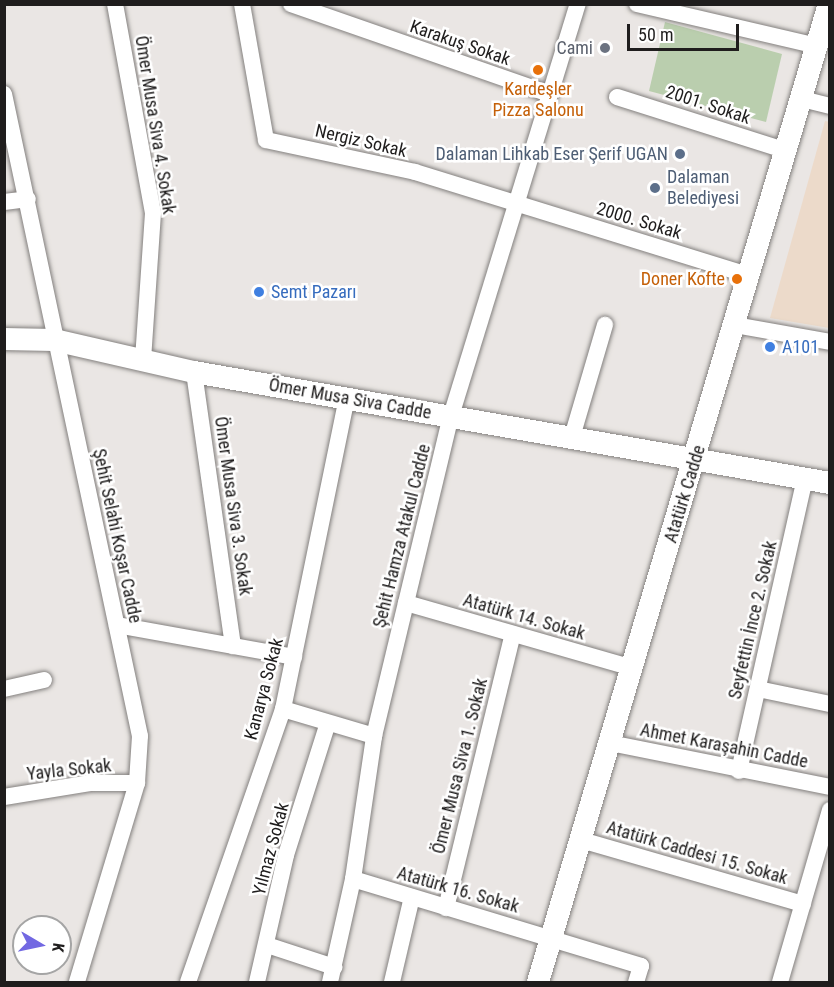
<!DOCTYPE html>
<meta charset="utf-8">
<style>
body{margin:0}
#map{position:relative;width:834px;height:987px;overflow:hidden;background:#eae6e4;font-family:"Roboto Condensed",sans-serif}
div>[style]{position:absolute}
.education>*{inset:0;background:#ecdaca}
.green>*{inset:0;background:#baceae}
.roads{filter:drop-shadow(0 0 2px #83807e) drop-shadow(0 0 2px #83807e)}
.minor>*{height:16px;margin:-8px;padding:0 8px;transform-origin:8px;border-radius:8px;background:#fff}
.secondary>*{height:22px;margin:-11px;padding:0 11px;transform-origin:11px;border-radius:11px;background:#fff}
.dots>*{width:16px;height:16px;translate:-50% -50%;box-sizing:border-box;border:3px solid #fff;border-radius:50%}
span{translate:-50% -50%;white-space:nowrap;text-align:center;line-height:1.15;-webkit-text-stroke:5px #fff;paint-order:stroke}
.street-label{font-size:18px;color:#1f1d1d}
.worship-label{font-size:18px;color:#5b616d}
.right{translate:-100% -50%;text-align:right}
.food-label{font-size:18px;color:#c56008}
.service-label{font-size:18px;color:#4e5e75}
.left{translate:0 -50%;text-align:left}
.shop-label{font-size:18px;color:#366cbe}
.frame{position:absolute;inset:0;border:6px solid #1f1d1d;pointer-events:none}
.north{position:absolute;left:12px;top:915px;width:60px;height:60px;box-sizing:border-box;background:#fff;border:2px solid #a5a5a5;border-radius:50%;rotate:99deg;font-size:16px;font-weight:700;line-height:24px;text-align:center;color:#1f1d1d}
.north::after{content:'';display:block;margin:auto;width:21px;height:27px;background:#7268e2;clip-path:polygon(50% 0,100% 100%,50% 72%,0 100%)}
.scale{position:absolute;left:627px;top:24px;width:112px;height:27px;box-sizing:border-box;border:3px solid #1f1d1d;border-top:0;padding-left:8px;font-size:18px;line-height:21px;white-space:nowrap;color:#1f1d1d;-webkit-text-stroke:4px #fff;paint-order:stroke}
</style>
<div id="map">
<div class="education">
<i style="clip-path:polygon(825px 121px,830px 122px,829px 328px,770px 318px)"></i>
</div>
<div class="green">
<i style="clip-path:polygon(665px 22px,782px 54px,766px 122px,649px 91px)"></i>
</div>
<div class="roads">
<div class="minor">
<i style="left:115px;top:4px;width:212px;rotate:79.7deg"></i>
<i style="left:153px;top:213px;width:147px;rotate:93.9deg"></i>
<i style="left:242px;top:4px;width:138px;rotate:80deg"></i>
<i style="left:266px;top:140px;width:152px;rotate:12.1deg"></i>
<i style="left:415px;top:172px;width:351px;rotate:17.2deg"></i>
<i style="left:291px;top:4px;width:273px;rotate:19.2deg"></i>
<i style="left:637px;top:4px;width:186px;rotate:13.1deg"></i>
<i style="left:4px;top:94px;width:656px;rotate:78.04deg"></i>
<i style="left:140px;top:736px;width:47px;rotate:93.7deg"></i>
<i style="left:137px;top:783px;width:208px;rotate:106.8deg"></i>
<i style="left:617px;top:97px;width:178px;rotate:17.6deg"></i>
<i style="left:802px;top:99px;width:29px;rotate:14deg"></i>
<i style="left:4px;top:202px;width:24px;rotate:-7deg"></i>
<i style="left:735px;top:325px;width:97px;rotate:10.1deg"></i>
<i style="left:194px;top:372px;width:277px;rotate:81.9deg"></i>
<i style="left:572px;top:437px;width:117px;rotate:-73.6deg"></i>
<i style="left:406px;top:603px;width:236px;rotate:16deg"></i>
<i style="left:117px;top:625px;width:180px;rotate:10.2deg"></i>
<i style="left:4px;top:689px;width:41px;rotate:-12.7deg"></i>
<i style="left:758px;top:689px;width:74px;rotate:11.8deg"></i>
<i style="left:283px;top:709px;width:95px;rotate:16.5deg"></i>
<i style="left:610px;top:743px;width:224px;rotate:11.3deg"></i>
<i style="left:739px;top:771px;width:299px;rotate:-77.3deg"></i>
<i style="left:4px;top:797px;width:87px;rotate:-9.2deg"></i>
<i style="left:90px;top:783px;width:47px"></i>
<i style="left:581px;top:840px;width:231px;rotate:16.1deg"></i>
<i style="left:353px;top:879px;width:301px;rotate:16.8deg"></i>
<i style="left:641px;top:966px;width:17px;rotate:107deg"></i>
<i style="left:446px;top:908px;width:282px;rotate:-76.3deg"></i>
<i style="left:267px;top:945px;width:71px;rotate:18.2deg"></i>
<i style="left:188px;top:982px;width:289px;rotate:-70.8deg"></i>
<i style="left:283px;top:709px;width:318px;rotate:-78.4deg"></i>
<i style="left:257px;top:982px;width:130px;rotate:-77.1deg"></i>
<i style="left:286px;top:855px;width:135px;rotate:-72.4deg"></i>
<i style="left:330px;top:982px;width:106px;rotate:-77.4deg"></i>
<i style="left:353px;top:879px;width:145px;rotate:-81.6deg"></i>
<i style="left:374px;top:736px;width:329px;rotate:-76.5deg"></i>
<i style="left:451px;top:416px;width:431px;rotate:-72.9deg"></i>
<i style="left:392px;top:982px;width:87px;rotate:-76.8deg"></i>
<i style="left:780px;top:982px;width:179px;rotate:-73.8deg"></i>
</div>
<div class="secondary">
<i style="left:4px;top:339px;width:50px;rotate:1.1deg"></i>
<i style="left:54px;top:340px;width:144px;rotate:12.9deg"></i>
<i style="left:194px;top:372px;width:646px;rotate:9.9deg"></i>
<i style="left:538px;top:982px;width:1020px;rotate:-73.43deg"></i>
</div>
</div>
<div class="dots">
<i style="left:605px;top:48px;background:#6b7280"></i>
<i style="left:538px;top:70px;background:#e8710a"></i>
<i style="left:680px;top:154px;background:#5c6f8a"></i>
<i style="left:655px;top:188px;background:#5c6f8a"></i>
<i style="left:737px;top:279px;background:#e8710a"></i>
<i style="left:259px;top:292px;background:#3f7fe0"></i>
<i style="left:770px;top:347px;background:#3f7fe0"></i>
</div>
<div class="street-label">
<span style="left:460px;top:43px;rotate:19deg">Karakuş Sokak</span>
<span style="left:708px;top:105px;rotate:18deg">2001. Sokak</span>
<span style="left:155px;top:125px;rotate:81deg">Ömer Musa Siva 4. Sokak</span>
<span style="left:361px;top:141px;rotate:13deg">Nergiz Sokak</span>
<span style="left:639px;top:221px;rotate:17deg">2000. Sokak</span>
<span style="left:350px;top:399px;rotate:10deg">Ömer Musa Siva Cadde</span>
<span style="left:685px;top:494px;rotate:-73deg">Atatürk Cadde</span>
<span style="left:233px;top:506px;rotate:82deg">Ömer Musa Siva 3. Sokak</span>
<span style="left:117px;top:536px;rotate:78deg">Şehit Selahi Koşar Cadde</span>
<span style="left:402px;top:536px;rotate:-76deg">Şehit Hamza Atakul Cadde</span>
<span style="left:524px;top:617px;rotate:16deg">Atatürk 14. Sokak</span>
<span style="left:753px;top:620px;rotate:-77deg">Seyfettin İnce 2. Sokak</span>
<span style="left:264px;top:689px;rotate:-75deg">Kanarya Sokak</span>
<span style="left:724px;top:746px;rotate:11deg">Ahmet Karaşahin Cadde</span>
<span style="left:460px;top:766px;rotate:-76deg">Ömer Musa Siva 1. Sokak</span>
<span style="left:69px;top:770px;rotate:-6deg">Yayla Sokak</span>
<span style="left:271px;top:849px;rotate:-75deg">Yılmaz Sokak</span>
<span style="left:697px;top:853px;rotate:16deg">Atatürk Caddesi 15. Sokak</span>
<span style="left:458px;top:890px;rotate:16deg">Atatürk 16. Sokak</span>
</div>
<div class="worship-label">
<span class="right" style="left:593px;top:48px">Cami</span>
</div>
<div class="food-label">
<span style="left:538px;top:100px">Kardeşler<br>Pizza Salonu</span>
<span class="right" style="left:725px;top:279px">Doner Kofte</span>
</div>
<div class="service-label">
<span class="right" style="left:668px;top:154px">Dalaman Lihkab Eser Şerif UGAN</span>
<span class="left" style="left:667px;top:188px">Dalaman<br>Belediyesi</span>
</div>
<div class="shop-label">
<span class="left" style="left:271px;top:292px">Semt Pazarı</span>
<span class="left" style="left:782px;top:347px">A101</span>
</div>
<div class="frame"></div>
<div class="north">K</div>
<div class="scale">50 m</div>
</div>
